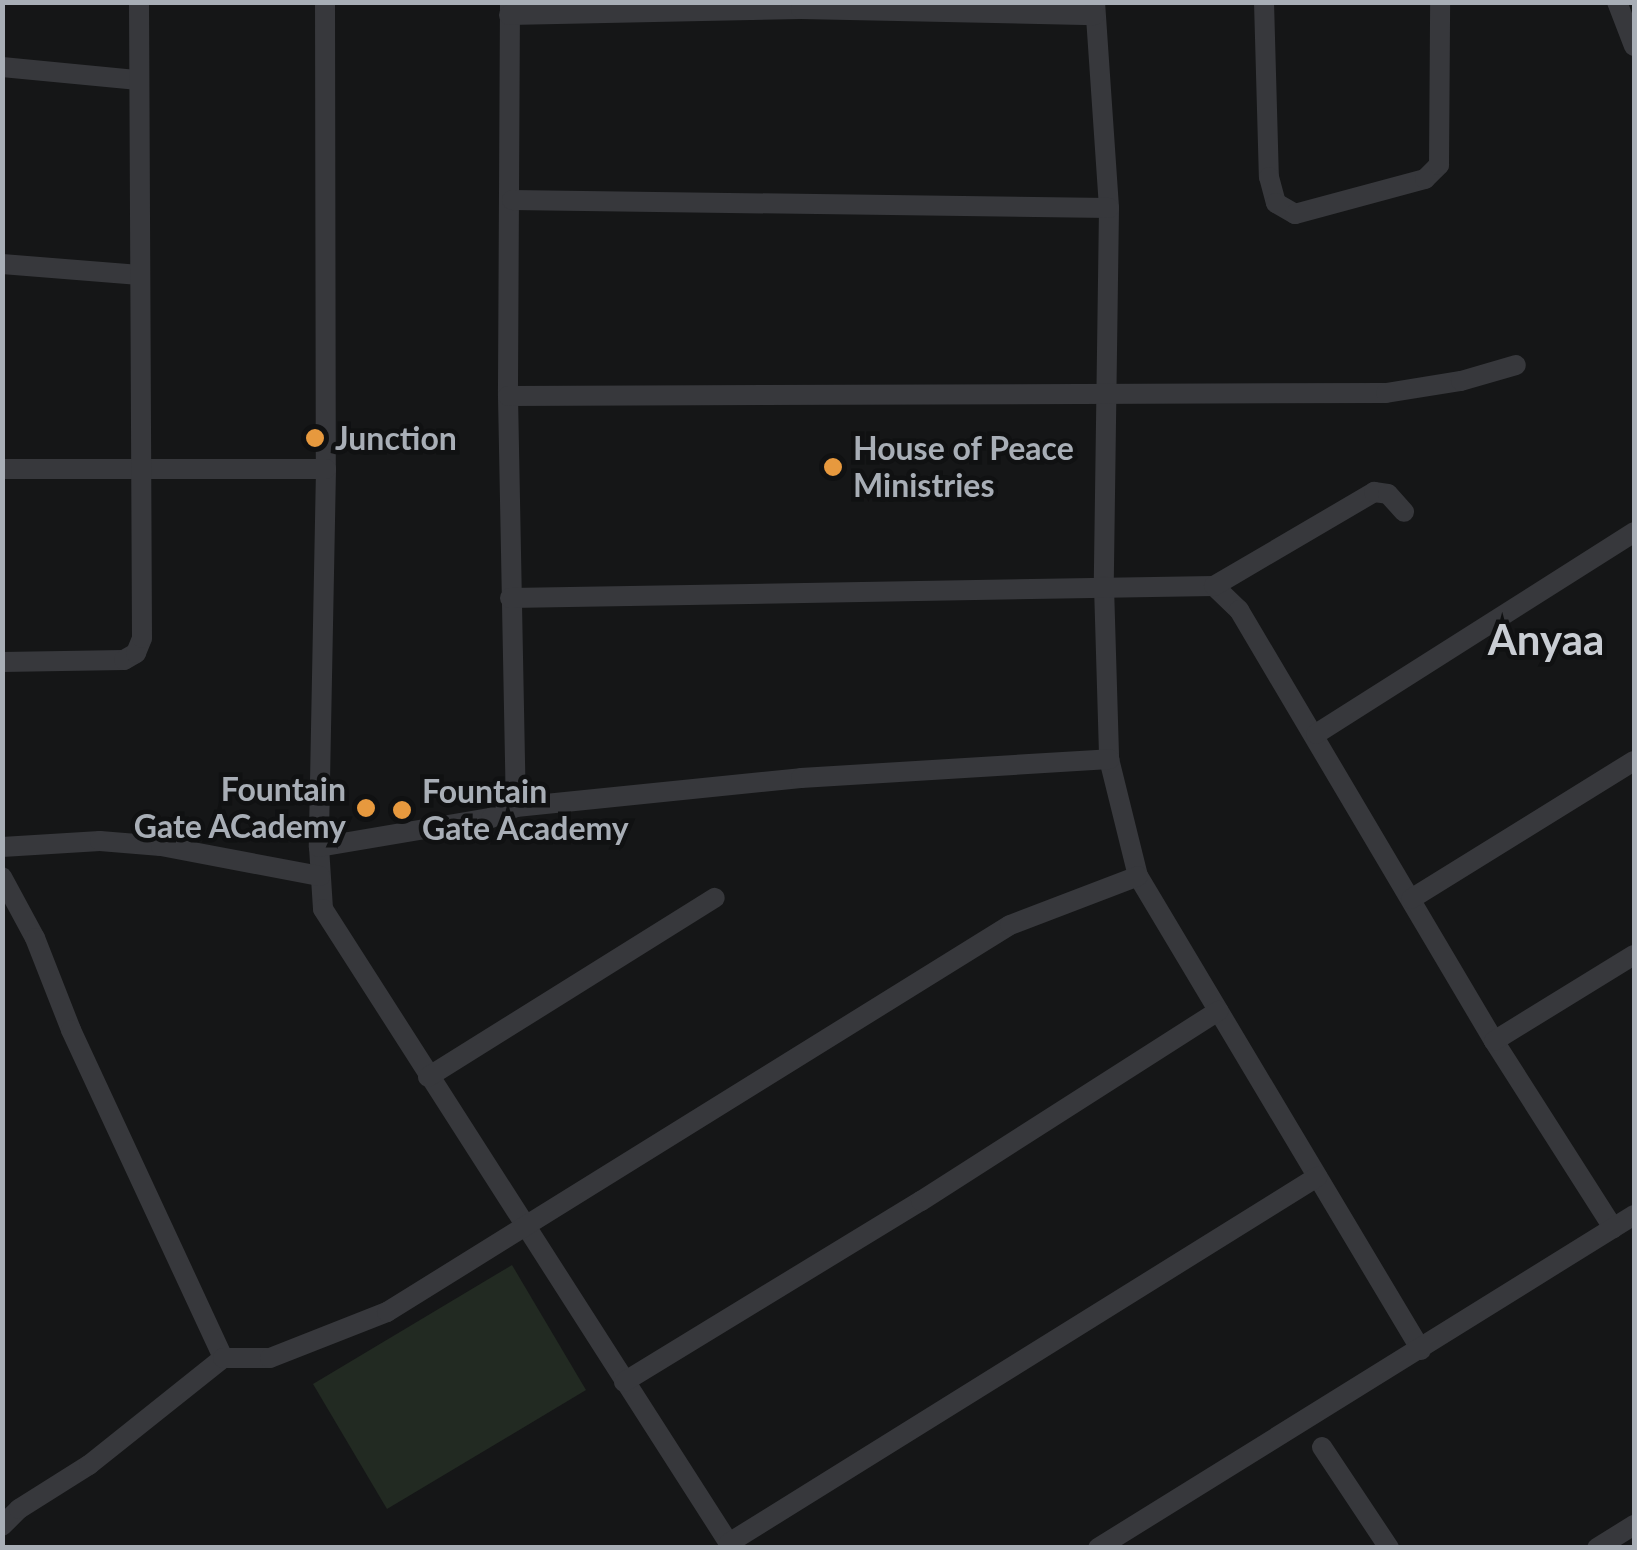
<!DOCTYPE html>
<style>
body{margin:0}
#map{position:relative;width:1637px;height:1550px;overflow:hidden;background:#151617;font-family:Lato,sans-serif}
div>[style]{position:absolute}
.green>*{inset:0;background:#222a22}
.minor>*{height:20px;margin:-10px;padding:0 10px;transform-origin:10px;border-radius:10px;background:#37383c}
.dots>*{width:28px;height:28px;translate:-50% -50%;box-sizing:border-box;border:5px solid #101112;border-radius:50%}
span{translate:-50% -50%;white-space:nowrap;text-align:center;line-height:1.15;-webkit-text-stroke:9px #101112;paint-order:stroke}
.poi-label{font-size:32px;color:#a8aeb6;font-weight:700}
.left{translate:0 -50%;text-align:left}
.right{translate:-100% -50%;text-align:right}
.district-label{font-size:42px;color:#c9cdd3;font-weight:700}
.frame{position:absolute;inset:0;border:5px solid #a8aeb6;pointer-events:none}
</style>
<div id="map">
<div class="green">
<i style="clip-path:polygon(512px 1265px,586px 1390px,387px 1509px,313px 1384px)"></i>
</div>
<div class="minor">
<i style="left:325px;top:2px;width:467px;rotate:89.9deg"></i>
<i style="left:326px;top:469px;width:378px;rotate:91.1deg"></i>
<i style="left:319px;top:847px;width:62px;rotate:86.3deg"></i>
<i style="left:323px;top:909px;width:759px;rotate:57.38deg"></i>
<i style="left:510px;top:2px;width:394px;rotate:90.3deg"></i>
<i style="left:508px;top:396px;width:411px;rotate:88.9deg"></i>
<i style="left:1095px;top:2px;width:206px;rotate:86.1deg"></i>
<i style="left:1109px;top:208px;width:378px;rotate:90.8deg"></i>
<i style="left:1104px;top:586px;width:173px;rotate:88.3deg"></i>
<i style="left:1109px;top:759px;width:121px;rotate:76.1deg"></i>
<i style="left:1138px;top:876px;width:552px;rotate:59.16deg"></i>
<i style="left:1264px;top:2px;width:175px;rotate:88.4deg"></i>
<i style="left:1269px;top:177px;width:27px;rotate:75deg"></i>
<i style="left:1276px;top:203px;width:22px;rotate:30deg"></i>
<i style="left:1295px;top:214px;width:135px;rotate:-15.1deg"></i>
<i style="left:1425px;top:179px;width:20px;rotate:-45deg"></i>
<i style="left:1439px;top:165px;width:163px;rotate:-89.6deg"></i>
<i style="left:1617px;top:2px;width:47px;rotate:68.9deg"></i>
<i style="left:509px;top:15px;width:292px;rotate:-1.2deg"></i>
<i style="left:801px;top:9px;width:294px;rotate:1.2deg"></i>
<i style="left:2px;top:67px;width:137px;rotate:5.5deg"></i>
<i style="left:512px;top:200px;width:597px;rotate:0.77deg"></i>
<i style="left:2px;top:264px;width:138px;rotate:4.6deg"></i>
<i style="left:508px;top:396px;width:878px;rotate:-0.2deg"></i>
<i style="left:1386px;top:393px;width:76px;rotate:-9.1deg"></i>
<i style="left:1461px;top:381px;width:57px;rotate:-16.2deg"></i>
<i style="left:2px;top:469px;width:324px"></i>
<i style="left:1214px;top:586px;width:35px;rotate:44deg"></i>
<i style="left:1239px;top:610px;width:501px;rotate:59.39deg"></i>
<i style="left:1494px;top:1041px;width:222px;rotate:57.5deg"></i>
<i style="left:510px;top:598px;width:704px;rotate:-0.98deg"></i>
<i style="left:1214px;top:586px;width:186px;rotate:-30.4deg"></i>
<i style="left:1374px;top:492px;width:14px;rotate:8deg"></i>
<i style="left:1388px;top:494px;width:24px;rotate:48deg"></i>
<i style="left:2px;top:662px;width:122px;rotate:-0.9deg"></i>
<i style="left:124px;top:660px;width:14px;rotate:-30deg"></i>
<i style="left:136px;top:653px;width:16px;rotate:-68deg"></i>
<i style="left:142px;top:638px;width:636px;rotate:-90.27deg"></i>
<i style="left:1316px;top:734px;width:377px;rotate:-32.4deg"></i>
<i style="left:2px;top:847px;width:98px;rotate:-3.5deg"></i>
<i style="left:100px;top:841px;width:61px;rotate:4.7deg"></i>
<i style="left:161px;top:846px;width:162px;rotate:10.7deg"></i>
<i style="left:319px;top:847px;width:174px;rotate:-9.6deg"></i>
<i style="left:491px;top:818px;width:27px;rotate:-24deg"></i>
<i style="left:516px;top:807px;width:286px;rotate:-5.8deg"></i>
<i style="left:801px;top:778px;width:309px;rotate:-3.5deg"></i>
<i style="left:2px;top:877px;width:69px;rotate:61.6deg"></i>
<i style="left:35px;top:938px;width:99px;rotate:68.6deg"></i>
<i style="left:71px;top:1030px;width:362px;rotate:65.1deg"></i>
<i style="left:1411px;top:899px;width:262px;rotate:-31.8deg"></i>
<i style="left:1494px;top:1041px;width:164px;rotate:-31.6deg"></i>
<i style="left:428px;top:1077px;width:338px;rotate:-32deg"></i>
<i style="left:624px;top:1382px;width:348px;rotate:-31.4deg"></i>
<i style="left:921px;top:1201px;width:353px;rotate:-32.6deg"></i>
<i style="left:1322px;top:1447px;width:121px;rotate:56.4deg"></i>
<i style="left:2px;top:1526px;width:24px;rotate:-45deg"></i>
<i style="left:19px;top:1509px;width:83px;rotate:-32.2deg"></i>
<i style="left:89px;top:1465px;width:171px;rotate:-38.6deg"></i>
<i style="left:223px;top:1358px;width:47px"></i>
<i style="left:270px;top:1358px;width:126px;rotate:-21.5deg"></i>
<i style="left:387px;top:1312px;width:733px;rotate:-31.85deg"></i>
<i style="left:1010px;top:925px;width:137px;rotate:-20.9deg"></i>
<i style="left:729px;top:1543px;width:693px;rotate:-31.9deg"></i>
<i style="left:1098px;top:1548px;width:631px;rotate:-31.85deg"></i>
<i style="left:1597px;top:1548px;width:44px;rotate:-31.9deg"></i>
</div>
<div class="dots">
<i style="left:315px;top:438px;background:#e7993e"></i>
<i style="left:833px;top:467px;background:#e7993e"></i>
<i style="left:366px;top:808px;background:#e7993e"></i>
<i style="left:402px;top:810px;background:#e7993e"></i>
</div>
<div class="poi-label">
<span class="left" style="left:335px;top:438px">Junction</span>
<span class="left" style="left:853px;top:467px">House of Peace<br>Ministries</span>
<span class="right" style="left:346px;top:808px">Fountain<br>Gate ACademy</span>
<span class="left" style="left:422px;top:810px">Fountain<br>Gate Academy</span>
</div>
<div class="district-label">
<span style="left:1546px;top:639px">Anyaa</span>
</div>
<div class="frame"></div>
</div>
